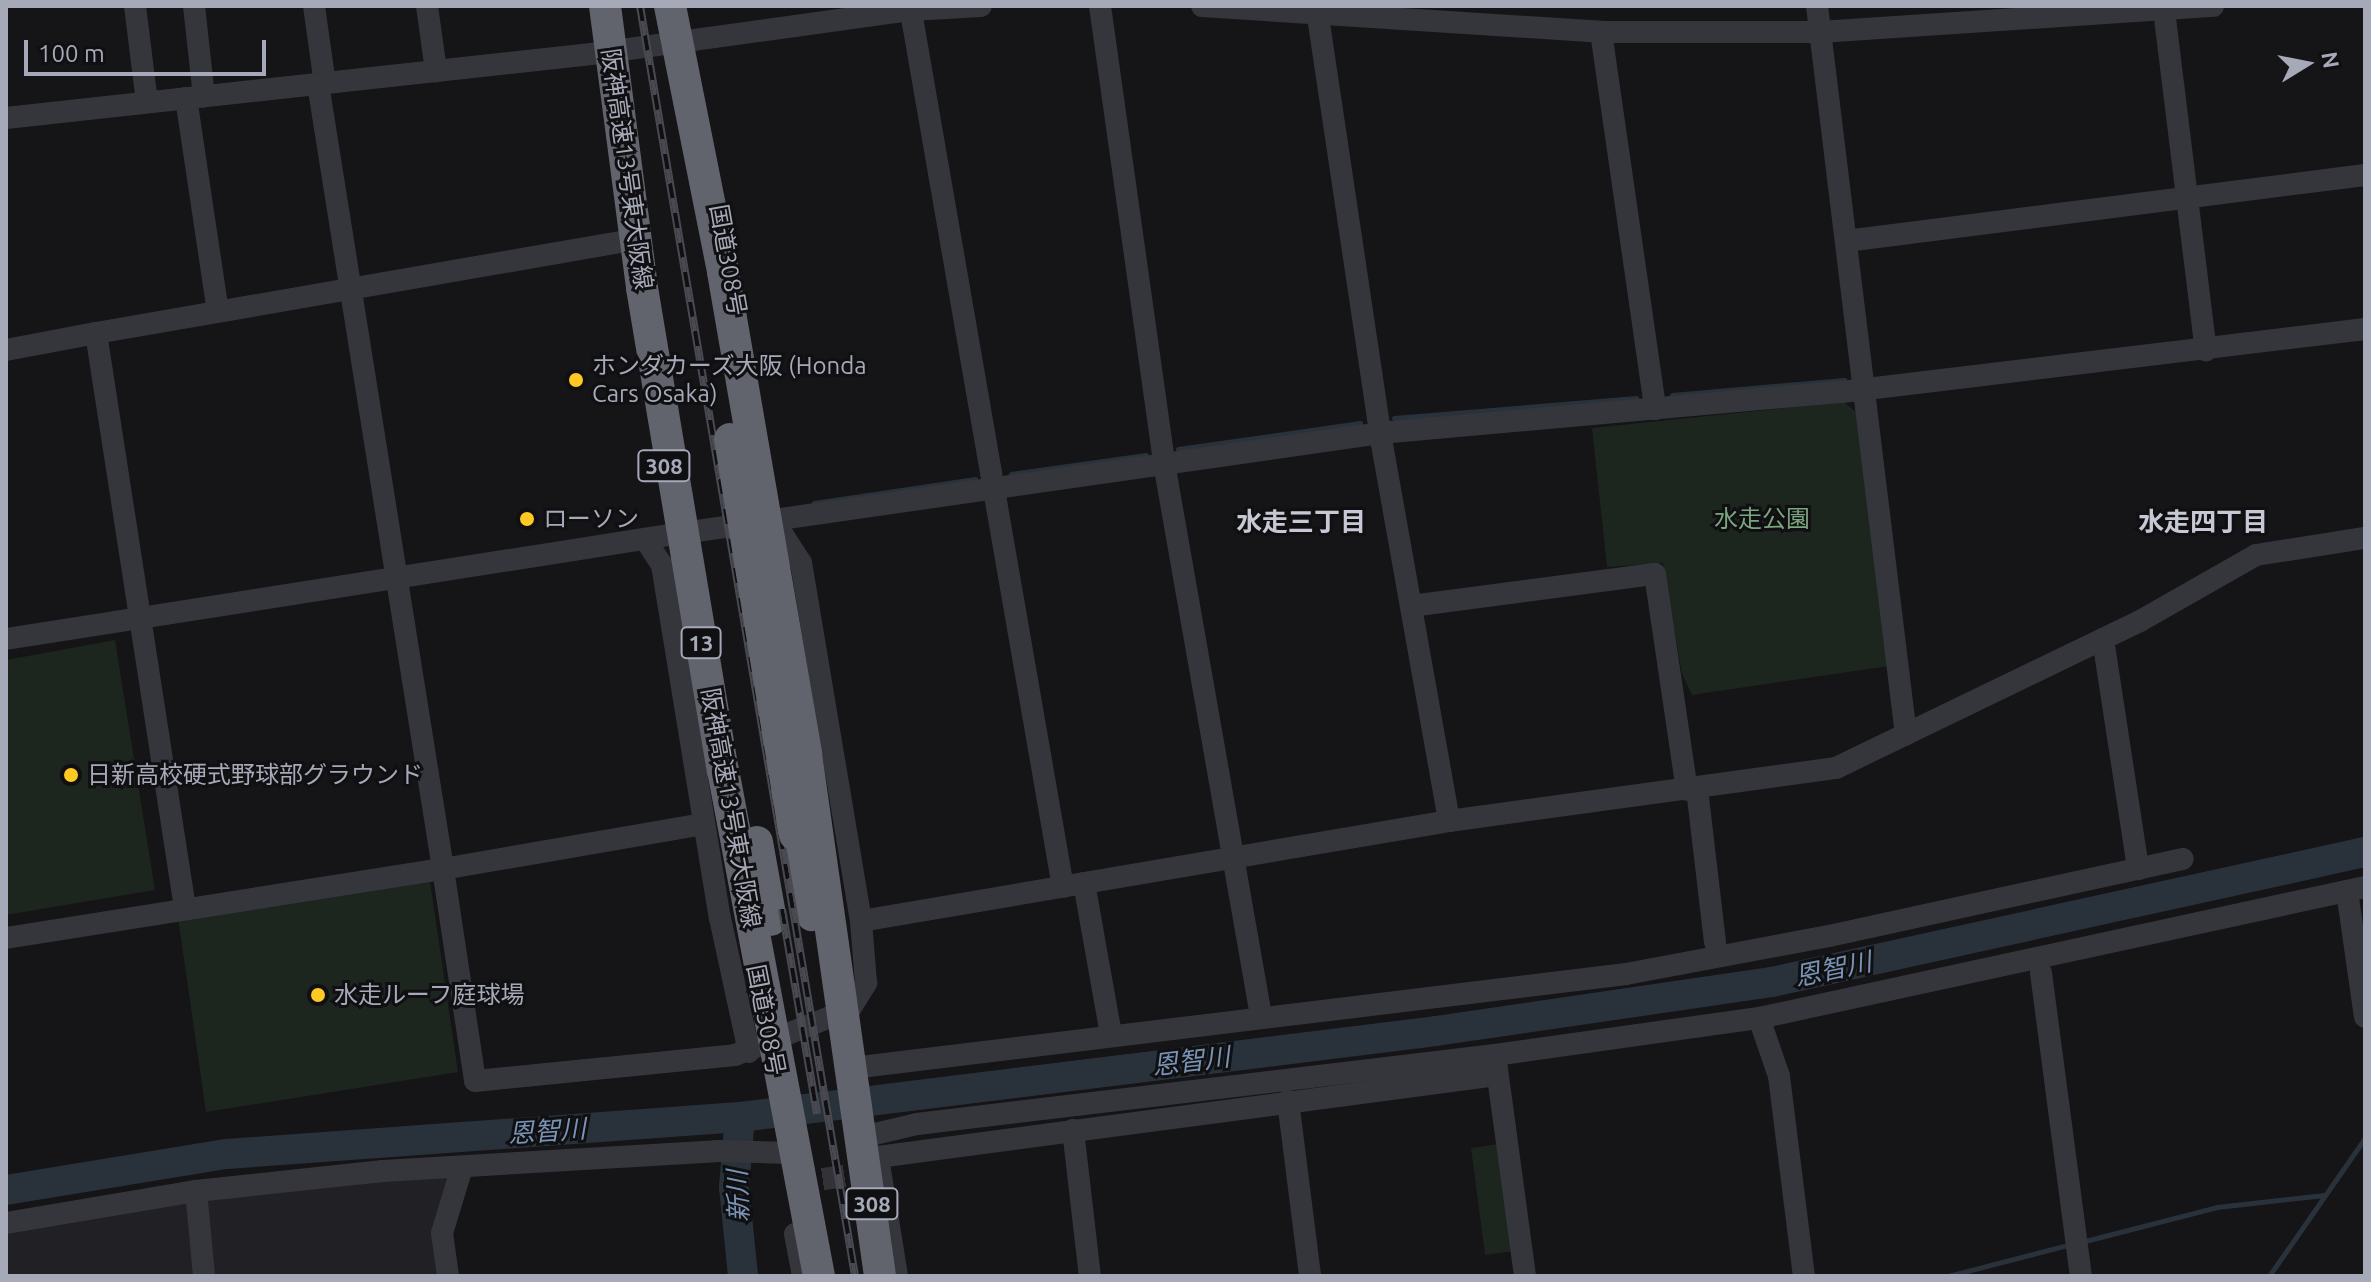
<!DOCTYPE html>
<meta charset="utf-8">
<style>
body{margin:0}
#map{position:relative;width:2371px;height:1282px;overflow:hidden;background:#151417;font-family:Ubuntu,"Noto Sans JP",sans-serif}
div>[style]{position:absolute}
.built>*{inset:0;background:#212024}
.green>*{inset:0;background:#1c251e}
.stream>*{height:5px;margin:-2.5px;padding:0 2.5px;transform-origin:2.5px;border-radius:2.5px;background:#29323b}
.river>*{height:30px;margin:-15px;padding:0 15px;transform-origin:15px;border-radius:15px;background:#29323b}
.minor-tunnel>*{height:22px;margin-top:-11px;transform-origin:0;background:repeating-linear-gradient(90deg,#323237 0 22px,transparent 0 33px)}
.minor>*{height:22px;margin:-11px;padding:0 11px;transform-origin:11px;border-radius:11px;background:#35363c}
.highway>*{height:32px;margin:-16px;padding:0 16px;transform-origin:16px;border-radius:16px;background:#61636d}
.rail>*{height:8px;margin-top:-4px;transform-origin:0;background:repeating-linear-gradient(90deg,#100f11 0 15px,#484951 0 30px);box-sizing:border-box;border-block:2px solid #484951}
.highway-bridge>*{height:32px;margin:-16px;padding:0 16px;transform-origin:16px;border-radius:16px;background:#61636d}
.dots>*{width:22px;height:22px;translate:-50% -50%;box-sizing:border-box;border:4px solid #100f11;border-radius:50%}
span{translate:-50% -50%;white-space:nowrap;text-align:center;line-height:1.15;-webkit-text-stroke:6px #100f11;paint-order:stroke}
.shield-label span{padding:2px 6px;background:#100f11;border:2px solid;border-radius:6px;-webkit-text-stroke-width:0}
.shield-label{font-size:22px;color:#a5a9b8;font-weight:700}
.street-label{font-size:24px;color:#a5a9b8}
.poi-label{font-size:24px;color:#a5a9b8}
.left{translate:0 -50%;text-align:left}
.park-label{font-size:24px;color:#7aa581}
.neighbourhood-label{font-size:26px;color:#c6c9d4;font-weight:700}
.water-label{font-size:26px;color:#7994b6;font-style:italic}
.frame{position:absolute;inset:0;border:8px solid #a5a9b8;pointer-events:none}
.north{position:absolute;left:2267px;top:24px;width:80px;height:80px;-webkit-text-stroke:6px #100f11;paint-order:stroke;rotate:80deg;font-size:22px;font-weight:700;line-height:32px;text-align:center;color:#a5a9b8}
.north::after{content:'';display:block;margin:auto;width:28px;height:36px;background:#a5a9b8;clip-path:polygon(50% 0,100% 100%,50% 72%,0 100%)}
.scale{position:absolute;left:24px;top:40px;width:242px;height:36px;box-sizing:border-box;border:4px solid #a5a9b8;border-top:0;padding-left:10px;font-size:24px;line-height:28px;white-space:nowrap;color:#a5a9b8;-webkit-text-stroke:6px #100f11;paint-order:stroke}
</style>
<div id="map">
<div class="built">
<i style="clip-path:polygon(462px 1167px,438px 1276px,6px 1276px,6px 1223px)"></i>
</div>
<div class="green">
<i style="clip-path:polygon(1844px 402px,1857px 413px,1889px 666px,1692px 695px,1682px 674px,1663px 563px,1607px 567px,1592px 428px)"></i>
<i style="clip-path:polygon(115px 640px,155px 890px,6px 915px,6px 660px)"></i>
<i style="clip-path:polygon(430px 881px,458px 1072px,206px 1112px,178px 918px)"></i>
<i style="clip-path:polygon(1499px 1144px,1514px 1251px,1485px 1255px,1471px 1148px)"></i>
</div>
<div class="stream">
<i style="left:1672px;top:395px;width:173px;rotate:-5deg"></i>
<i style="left:1394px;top:418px;width:243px;rotate:-4.7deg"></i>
<i style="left:1178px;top:449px;width:184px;rotate:-8.1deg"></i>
<i style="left:1011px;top:474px;width:136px;rotate:-8deg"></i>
<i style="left:814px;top:503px;width:163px;rotate:-8.5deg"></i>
<i style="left:2085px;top:1241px;width:136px;rotate:-14.4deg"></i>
<i style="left:2217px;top:1207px;width:108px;rotate:-6.4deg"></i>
<i style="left:1948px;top:1276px;width:120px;rotate:-14.5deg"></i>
<i style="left:2269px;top:1276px;width:168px;rotate:-55.2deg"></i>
</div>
<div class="river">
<i style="left:740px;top:1117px;width:70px;rotate:94.9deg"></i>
<i style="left:734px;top:1187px;width:89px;rotate:84.2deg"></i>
<i style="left:6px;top:1190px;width:224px;rotate:-9.3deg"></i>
<i style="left:227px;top:1154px;width:514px;rotate:-4.13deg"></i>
<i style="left:740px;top:1117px;width:701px;rotate:-7.04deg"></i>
<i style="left:1436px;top:1031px;width:340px;rotate:-8.3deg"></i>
<i style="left:1772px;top:982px;width:607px;rotate:-12.37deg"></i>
</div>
<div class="minor-tunnel">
<i style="left:790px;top:1184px;width:89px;rotate:-8.4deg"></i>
</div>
<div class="minor">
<i style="left:135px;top:6px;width:97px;rotate:82.9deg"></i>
<i style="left:194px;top:6px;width:91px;rotate:83.7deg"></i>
<i style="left:314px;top:6px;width:79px;rotate:82deg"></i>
<i style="left:427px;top:6px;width:66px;rotate:82.1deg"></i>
<i style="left:910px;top:6px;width:894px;rotate:80.15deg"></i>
<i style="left:1100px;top:6px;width:461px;rotate:82deg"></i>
<i style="left:1164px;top:463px;width:555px;rotate:80.05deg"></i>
<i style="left:1202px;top:6px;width:400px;rotate:3.7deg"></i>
<i style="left:1601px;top:32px;width:219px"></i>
<i style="left:1820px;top:32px;width:394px;rotate:-3.8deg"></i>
<i style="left:1817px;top:6px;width:734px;rotate:83.04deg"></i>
<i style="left:1317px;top:10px;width:428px;rotate:81.5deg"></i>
<i style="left:1380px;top:433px;width:394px;rotate:79.9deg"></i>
<i style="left:2164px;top:10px;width:343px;rotate:83deg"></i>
<i style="left:1601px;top:32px;width:381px;rotate:81.8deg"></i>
<i style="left:318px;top:84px;width:795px;rotate:80.95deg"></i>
<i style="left:443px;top:869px;width:265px;rotate:-9.8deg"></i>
<i style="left:186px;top:98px;width:215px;rotate:81.5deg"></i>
<i style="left:6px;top:118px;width:598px;rotate:-6.24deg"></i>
<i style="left:600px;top:53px;width:314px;rotate:-7.9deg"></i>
<i style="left:911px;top:10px;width:70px;rotate:-3.3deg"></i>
<i style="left:1846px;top:241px;width:523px;rotate:-7.25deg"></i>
<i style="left:6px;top:350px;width:92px;rotate:-10.7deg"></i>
<i style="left:645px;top:539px;width:31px;rotate:57deg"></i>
<i style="left:662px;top:565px;width:358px;rotate:80.7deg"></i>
<i style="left:720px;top:918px;width:137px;rotate:77.8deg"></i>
<i style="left:1411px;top:606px;width:246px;rotate:-7.5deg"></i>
<i style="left:1655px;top:574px;width:218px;rotate:81.6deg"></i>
<i style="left:6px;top:639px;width:678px;rotate:-8.91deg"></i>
<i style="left:676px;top:534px;width:711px;rotate:-8.16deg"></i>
<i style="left:1380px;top:433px;width:464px;rotate:-5.1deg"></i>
<i style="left:1842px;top:392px;width:527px;rotate:-6.87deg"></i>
<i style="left:2103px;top:639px;width:233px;rotate:81.3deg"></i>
<i style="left:1697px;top:789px;width:154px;rotate:83.3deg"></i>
<i style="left:1084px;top:883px;width:154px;rotate:79.9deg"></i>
<i style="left:2347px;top:891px;width:127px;rotate:81.9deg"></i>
<i style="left:185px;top:908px;width:582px;rotate:-98.8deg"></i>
<i style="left:96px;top:333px;width:538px;rotate:-9.85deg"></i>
<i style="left:861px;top:921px;width:596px;rotate:-9.65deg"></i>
<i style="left:1449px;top:821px;width:391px;rotate:-7.8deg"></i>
<i style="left:1836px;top:768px;width:338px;rotate:-25.8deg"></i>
<i style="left:2140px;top:621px;width:133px;rotate:-29.6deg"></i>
<i style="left:2256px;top:555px;width:110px;rotate:-8.9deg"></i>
<i style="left:6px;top:938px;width:442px;rotate:-9deg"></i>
<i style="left:443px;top:869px;width:214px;rotate:81.4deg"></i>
<i style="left:475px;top:1081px;width:261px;rotate:-5.7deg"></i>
<i style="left:735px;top:1055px;width:124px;rotate:-21.8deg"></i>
<i style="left:850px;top:1009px;width:31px;rotate:-58deg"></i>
<i style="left:866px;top:983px;width:62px;rotate:-94.6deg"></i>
<i style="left:861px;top:921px;width:363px;rotate:-99.5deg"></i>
<i style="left:801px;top:563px;width:50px;rotate:-122.7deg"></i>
<i style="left:2041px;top:973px;width:306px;rotate:82.5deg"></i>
<i style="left:1759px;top:1018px;width:61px;rotate:71deg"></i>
<i style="left:1779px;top:1076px;width:202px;rotate:82.9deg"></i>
<i style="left:852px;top:1068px;width:780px;rotate:-6.92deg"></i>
<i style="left:1626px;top:974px;width:207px;rotate:-10.6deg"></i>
<i style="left:1829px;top:936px;width:362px;rotate:-12.3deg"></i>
<i style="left:1288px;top:1101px;width:176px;rotate:82.8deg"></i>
<i style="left:1073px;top:1130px;width:147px;rotate:83.4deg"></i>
<i style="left:862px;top:1137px;width:57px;rotate:-13.3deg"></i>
<i style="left:917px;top:1124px;width:582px;rotate:-6.81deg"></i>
<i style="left:196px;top:1191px;width:85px;rotate:84.6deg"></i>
<i style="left:6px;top:1223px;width:193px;rotate:-9.6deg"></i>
<i style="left:196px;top:1191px;width:188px;rotate:-6.1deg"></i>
<i style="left:383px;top:1171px;width:334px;rotate:-3.4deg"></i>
<i style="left:716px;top:1151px;width:77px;rotate:1.5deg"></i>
<i style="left:795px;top:1234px;width:43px;rotate:79.2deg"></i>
<i style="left:448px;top:1276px;width:43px;rotate:-97.9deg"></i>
<i style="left:442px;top:1233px;width:69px;rotate:-73.1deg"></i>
<i style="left:897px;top:1276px;width:121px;rotate:-99.1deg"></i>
<i style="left:878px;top:1157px;width:624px;rotate:-7.55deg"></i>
<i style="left:1525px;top:1276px;width:223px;rotate:-97.7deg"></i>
<i style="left:1495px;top:1055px;width:267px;rotate:-8deg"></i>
<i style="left:1759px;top:1018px;width:620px;rotate:-12.2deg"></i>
</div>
<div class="highway">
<i style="left:795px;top:835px;width:82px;rotate:78deg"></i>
<i style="left:757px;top:842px;width:79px;rotate:79.8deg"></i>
</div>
<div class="rail">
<i style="left:640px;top:6px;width:1288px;rotate:80.39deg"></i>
<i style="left:782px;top:909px;width:208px;rotate:80.3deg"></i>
</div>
<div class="highway-bridge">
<i style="left:605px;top:6px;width:284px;rotate:82.5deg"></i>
<i style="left:642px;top:288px;width:489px;rotate:80.5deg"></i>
<i style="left:723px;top:770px;width:515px;rotate:79.26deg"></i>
<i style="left:670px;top:6px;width:271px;rotate:78.7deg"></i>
<i style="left:723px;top:272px;width:489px;rotate:80.2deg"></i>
<i style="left:806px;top:754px;width:527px;rotate:81.93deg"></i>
<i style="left:730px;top:439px;width:401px;rotate:80.7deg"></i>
</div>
<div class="dots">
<i style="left:576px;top:380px;background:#ffc924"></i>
<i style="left:527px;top:519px;background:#ffc924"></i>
<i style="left:71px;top:775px;background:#ffc924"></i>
<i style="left:318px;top:995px;background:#ffc924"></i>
</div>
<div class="shield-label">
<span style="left:664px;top:466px">308</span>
<span style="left:701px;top:643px">13</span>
<span style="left:872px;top:1204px">308</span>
</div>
<div class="street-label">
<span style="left:627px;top:169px;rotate:82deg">阪神高速13号東大阪線</span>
<span style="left:728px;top:260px;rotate:80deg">国道308号</span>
<span style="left:731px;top:808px;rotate:80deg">阪神高速13号東大阪線</span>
<span style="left:766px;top:1020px;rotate:79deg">国道308号</span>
</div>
<div class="poi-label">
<span class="left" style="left:592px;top:380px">ホンダカーズ大阪 (Honda<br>Cars Osaka)</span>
<span class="left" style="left:543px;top:519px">ローソン</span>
<span class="left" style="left:87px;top:775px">日新高校硬式野球部グラウンド</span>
<span class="left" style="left:334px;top:995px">水走ルーフ庭球場</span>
</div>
<div class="park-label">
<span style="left:1762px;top:519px">水走公園</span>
</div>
<div class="neighbourhood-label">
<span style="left:1301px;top:522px">水走三丁目</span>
<span style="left:2203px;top:522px">水走四丁目</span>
</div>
<div class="water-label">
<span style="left:1833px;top:969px;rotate:-12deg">恩智川</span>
<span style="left:1191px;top:1061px;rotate:-7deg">恩智川</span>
<span style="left:547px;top:1131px;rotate:-4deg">恩智川</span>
<span style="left:738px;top:1196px;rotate:-92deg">新川</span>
</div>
<div class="frame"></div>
<div class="north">N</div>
<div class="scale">100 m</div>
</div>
